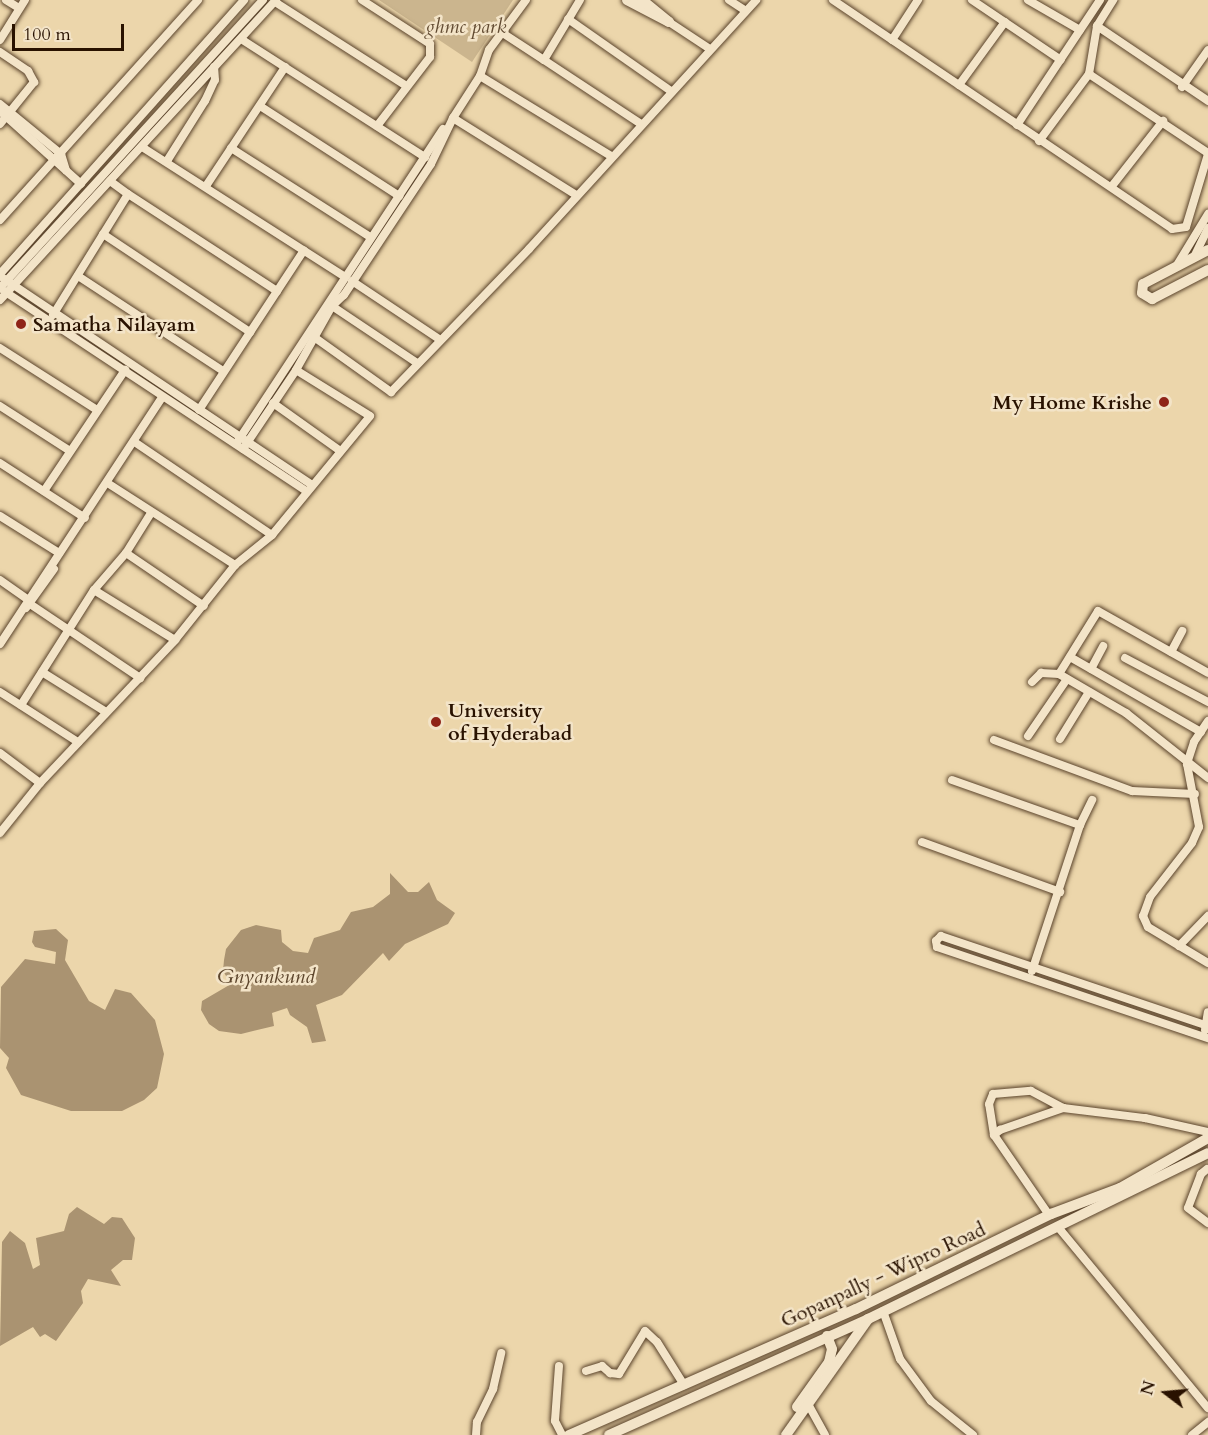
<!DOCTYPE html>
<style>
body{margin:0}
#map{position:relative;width:1208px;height:1435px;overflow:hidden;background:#ecd6ab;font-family:Cardo,serif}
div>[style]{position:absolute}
.green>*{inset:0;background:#cbb58e}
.water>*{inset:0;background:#aa9371}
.roads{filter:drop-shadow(0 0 2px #5a432b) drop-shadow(0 0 2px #5a432b)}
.street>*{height:8px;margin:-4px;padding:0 4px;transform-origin:4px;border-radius:4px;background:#f3e4c8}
.secondary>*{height:10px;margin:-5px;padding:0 5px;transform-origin:5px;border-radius:5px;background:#f3e4c8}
.dots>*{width:16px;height:16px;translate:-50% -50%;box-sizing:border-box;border:3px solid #f3e4c8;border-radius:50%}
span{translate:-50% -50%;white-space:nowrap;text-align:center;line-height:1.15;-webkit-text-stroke:5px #f3e4c8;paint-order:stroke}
.park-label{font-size:20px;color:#624b32;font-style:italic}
.poi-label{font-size:20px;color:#291200;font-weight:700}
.left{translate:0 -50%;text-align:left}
.right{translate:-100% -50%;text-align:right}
.street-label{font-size:20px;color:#291200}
.water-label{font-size:21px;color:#5d462d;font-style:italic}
.north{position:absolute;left:1136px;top:1363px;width:60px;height:60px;-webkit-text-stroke:4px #f3e4c8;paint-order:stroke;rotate:286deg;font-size:16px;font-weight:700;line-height:24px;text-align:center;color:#291200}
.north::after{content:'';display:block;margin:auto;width:21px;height:27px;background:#291200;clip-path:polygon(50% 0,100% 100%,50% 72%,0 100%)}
.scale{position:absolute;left:12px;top:24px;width:112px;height:27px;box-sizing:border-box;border:3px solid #291200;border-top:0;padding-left:8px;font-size:18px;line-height:21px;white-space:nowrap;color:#291200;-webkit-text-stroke:4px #f3e4c8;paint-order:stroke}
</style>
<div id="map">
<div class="green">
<i style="clip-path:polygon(379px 0,513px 0,472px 62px)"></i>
</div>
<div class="water">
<i style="clip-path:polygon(390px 873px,408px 892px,418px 892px,429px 882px,437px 900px,455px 913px,448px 924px,405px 944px,389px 961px,383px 953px,342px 995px,316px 1005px,326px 1041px,312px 1043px,307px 1027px,290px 1015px,287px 1008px,272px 1013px,274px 1026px,241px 1034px,219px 1031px,209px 1024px,201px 1010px,202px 1001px,231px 984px,223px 971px,224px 960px,226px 949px,241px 930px,256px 925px,281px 930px,282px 942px,293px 951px,308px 953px,314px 938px,340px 930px,351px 912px,373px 907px,390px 894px)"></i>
<i style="clip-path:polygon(56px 929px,68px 940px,65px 960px,89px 1001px,105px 1010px,115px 989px,131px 993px,155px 1020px,164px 1054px,157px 1088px,144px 1100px,122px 1111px,71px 1111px,21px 1095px,6px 1068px,9px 1058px,0 1048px,1px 987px,25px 959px,55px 964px,56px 952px,35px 947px,32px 942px,34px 931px)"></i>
<i style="clip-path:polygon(77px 1207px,104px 1224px,112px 1217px,122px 1218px,135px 1238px,132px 1260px,123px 1260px,111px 1270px,121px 1286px,88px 1279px,81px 1291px,83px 1303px,56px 1341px,45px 1334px,40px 1337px,33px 1327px,0 1346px,2px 1242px,10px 1231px,25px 1243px,33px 1269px,40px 1265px,36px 1238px,64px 1231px,69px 1214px)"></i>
</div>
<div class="roads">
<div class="street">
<i style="left:6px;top:0;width:15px;rotate:32deg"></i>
<i style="left:362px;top:0;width:81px;rotate:32.9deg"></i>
<i style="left:430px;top:44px;width:13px;rotate:90deg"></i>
<i style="left:430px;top:57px;width:87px;rotate:127.5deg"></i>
<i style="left:580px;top:0;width:70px;rotate:121deg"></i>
<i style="left:544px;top:60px;width:116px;rotate:33.4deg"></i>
<i style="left:729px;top:0;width:20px;rotate:33deg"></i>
<i style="left:833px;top:0;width:409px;rotate:34deg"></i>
<i style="left:1172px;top:229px;width:14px;rotate:-8deg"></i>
<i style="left:1186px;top:227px;width:76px;rotate:-73.2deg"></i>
<i style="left:972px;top:0;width:107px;rotate:34deg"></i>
<i style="left:1028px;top:0;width:60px;rotate:30deg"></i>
<i style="left:275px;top:2px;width:154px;rotate:32.6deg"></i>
<i style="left:568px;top:19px;width:126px;rotate:35deg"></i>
<i style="left:669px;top:22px;width:49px;rotate:33.4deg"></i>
<i style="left:1097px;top:26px;width:134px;rotate:34deg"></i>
<i style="left:501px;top:32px;width:51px;rotate:33.1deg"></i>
<i style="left:241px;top:39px;width:219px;rotate:32.7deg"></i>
<i style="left:0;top:40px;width:47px;rotate:-58deg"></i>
<i style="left:892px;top:40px;width:48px;rotate:-57deg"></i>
<i style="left:0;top:52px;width:34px;rotate:34deg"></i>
<i style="left:28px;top:71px;width:13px;rotate:61deg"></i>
<i style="left:34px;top:82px;width:54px;rotate:129deg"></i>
<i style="left:1089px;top:74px;width:143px;rotate:33.6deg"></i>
<i style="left:480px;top:76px;width:153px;rotate:31.4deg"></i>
<i style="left:959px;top:85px;width:78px;rotate:-53.9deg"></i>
<i style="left:1182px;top:87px;width:45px;rotate:-54.9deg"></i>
<i style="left:0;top:104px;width:79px;rotate:39.3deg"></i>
<i style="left:61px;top:154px;width:17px;rotate:73deg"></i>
<i style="left:260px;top:106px;width:166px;rotate:32.9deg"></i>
<i style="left:0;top:111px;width:109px;rotate:42deg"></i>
<i style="left:453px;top:118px;width:145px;rotate:32deg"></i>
<i style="left:1017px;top:125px;width:150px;rotate:-56.4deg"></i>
<i style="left:1039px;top:141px;width:84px;rotate:-53.3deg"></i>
<i style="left:1089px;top:74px;width:49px;rotate:-80.5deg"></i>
<i style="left:1097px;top:26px;width:31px;rotate:-58deg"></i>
<i style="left:142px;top:147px;width:240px;rotate:32.6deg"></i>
<i style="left:231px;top:148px;width:165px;rotate:32.6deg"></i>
<i style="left:167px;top:161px;width:71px;rotate:-57.7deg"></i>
<i style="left:205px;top:101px;width:23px;rotate:-65deg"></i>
<i style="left:215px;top:80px;width:13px;rotate:-94deg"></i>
<i style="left:110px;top:181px;width:22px;rotate:36deg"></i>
<i style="left:206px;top:186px;width:143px;rotate:-56.4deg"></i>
<i style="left:1112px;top:186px;width:83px;rotate:-51.9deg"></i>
<i style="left:0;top:220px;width:296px;rotate:-48deg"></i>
<i style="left:103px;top:234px;width:177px;rotate:33.7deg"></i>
<i style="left:1195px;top:255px;width:30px;rotate:-64deg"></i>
<i style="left:1177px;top:265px;width:60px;rotate:-58.7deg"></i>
<i style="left:0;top:274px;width:367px;rotate:-48.3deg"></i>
<i style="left:0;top:276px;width:374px;rotate:33.8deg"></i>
<i style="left:78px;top:276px;width:173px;rotate:33.2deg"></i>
<i style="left:352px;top:281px;width:105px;rotate:33.7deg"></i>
<i style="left:0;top:288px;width:390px;rotate:-47.6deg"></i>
<i style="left:4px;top:291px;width:361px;rotate:33.5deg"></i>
<i style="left:0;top:300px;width:408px;rotate:-47.4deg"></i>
<i style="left:332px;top:306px;width:102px;rotate:33.8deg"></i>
<i style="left:53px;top:315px;width:142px;rotate:-58.2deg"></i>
<i style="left:128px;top:194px;width:178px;rotate:33.1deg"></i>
<i style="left:314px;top:337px;width:95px;rotate:35.5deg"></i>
<i style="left:391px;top:392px;width:199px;rotate:-46deg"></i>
<i style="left:529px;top:249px;width:337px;rotate:-47.6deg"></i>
<i style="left:0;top:348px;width:115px;rotate:32.6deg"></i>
<i style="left:273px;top:403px;width:81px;rotate:35.5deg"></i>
<i style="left:0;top:406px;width:83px;rotate:32.7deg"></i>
<i style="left:199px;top:410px;width:191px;rotate:-56.7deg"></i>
<i style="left:136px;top:443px;width:164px;rotate:34.1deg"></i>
<i style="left:236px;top:444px;width:377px;rotate:-56.7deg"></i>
<i style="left:243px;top:449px;width:95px;rotate:-56.1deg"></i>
<i style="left:296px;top:370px;width:73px;rotate:-60.6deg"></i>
<i style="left:332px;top:306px;width:16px;rotate:-43deg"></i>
<i style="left:344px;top:295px;width:157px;rotate:-56.4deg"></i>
<i style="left:431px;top:164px;width:51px;rotate:-64.4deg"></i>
<i style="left:453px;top:118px;width:50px;rotate:-57.3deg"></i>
<i style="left:480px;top:76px;width:28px;rotate:-71deg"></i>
<i style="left:489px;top:50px;width:62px;rotate:-53.5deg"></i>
<i style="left:0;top:463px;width:101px;rotate:32.9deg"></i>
<i style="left:109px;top:484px;width:150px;rotate:32.7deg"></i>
<i style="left:44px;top:491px;width:146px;rotate:-56.2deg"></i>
<i style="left:0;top:516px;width:70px;rotate:32.1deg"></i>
<i style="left:126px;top:553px;width:94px;rotate:34.2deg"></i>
<i style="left:0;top:580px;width:33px;rotate:35deg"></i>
<i style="left:94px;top:590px;width:95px;rotate:31.7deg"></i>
<i style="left:30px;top:604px;width:133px;rotate:33.9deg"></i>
<i style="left:26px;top:608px;width:48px;rotate:-54.3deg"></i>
<i style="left:0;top:644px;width:295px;rotate:-56.7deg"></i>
<i style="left:1171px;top:652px;width:24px;rotate:-62deg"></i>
<i style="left:1070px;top:657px;width:151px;rotate:29.8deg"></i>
<i style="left:1125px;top:658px;width:94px;rotate:27.9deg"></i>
<i style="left:1091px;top:669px;width:26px;rotate:-62deg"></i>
<i style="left:42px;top:672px;width:75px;rotate:32deg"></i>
<i style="left:1059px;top:674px;width:74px;rotate:-58.2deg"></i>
<i style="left:1098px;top:611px;width:126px;rotate:29.4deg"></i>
<i style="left:1032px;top:682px;width:13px;rotate:-45deg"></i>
<i style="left:1041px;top:673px;width:18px;rotate:3deg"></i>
<i style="left:1059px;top:674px;width:78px;rotate:30.2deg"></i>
<i style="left:1126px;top:713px;width:105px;rotate:38.4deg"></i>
<i style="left:0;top:692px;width:93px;rotate:32.7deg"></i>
<i style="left:21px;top:705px;width:136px;rotate:-57.6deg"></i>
<i style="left:94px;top:590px;width:49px;rotate:-49.1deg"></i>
<i style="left:126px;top:553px;width:47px;rotate:-58deg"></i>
<i style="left:1208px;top:721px;width:25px;rotate:124deg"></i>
<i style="left:1194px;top:742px;width:23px;rotate:108deg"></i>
<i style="left:1187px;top:764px;width:64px;rotate:79.2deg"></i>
<i style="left:1199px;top:827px;width:17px;rotate:114deg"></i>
<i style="left:1192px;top:843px;width:68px;rotate:127.9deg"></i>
<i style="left:1150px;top:897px;width:20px;rotate:110deg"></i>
<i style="left:1143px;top:916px;width:12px;rotate:66deg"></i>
<i style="left:1148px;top:927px;width:70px;rotate:31deg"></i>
<i style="left:1028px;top:736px;width:69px;rotate:-55.6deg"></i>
<i style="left:1060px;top:739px;width:55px;rotate:-58.3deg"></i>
<i style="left:994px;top:740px;width:147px;rotate:20.3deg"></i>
<i style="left:1132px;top:791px;width:63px;rotate:2.7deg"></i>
<i style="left:0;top:753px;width:50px;rotate:36.9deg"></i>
<i style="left:952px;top:780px;width:136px;rotate:19.4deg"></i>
<i style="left:0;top:833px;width:64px;rotate:-51.3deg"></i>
<i style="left:40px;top:783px;width:197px;rotate:-46.6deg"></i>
<i style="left:175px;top:640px;width:96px;rotate:-51.3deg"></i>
<i style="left:235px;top:565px;width:48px;rotate:-39deg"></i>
<i style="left:272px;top:535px;width:154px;rotate:-50.5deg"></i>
<i style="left:370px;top:416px;width:87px;rotate:-148.1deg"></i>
<i style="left:922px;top:842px;width:147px;rotate:19.9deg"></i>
<i style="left:1179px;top:946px;width:42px;rotate:-46deg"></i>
<i style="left:1032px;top:971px;width:154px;rotate:-71.8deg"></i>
<i style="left:1080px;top:825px;width:28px;rotate:-64deg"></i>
<i style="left:1208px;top:1026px;width:282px;rotate:-161.4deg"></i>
<i style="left:941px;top:936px;width:7px;rotate:135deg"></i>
<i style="left:936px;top:941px;width:6px;rotate:81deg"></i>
<i style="left:937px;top:947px;width:286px;rotate:18.6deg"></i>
<i style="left:1205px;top:1030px;width:18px;rotate:-81deg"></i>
<i style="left:994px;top:1135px;width:31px;rotate:-99deg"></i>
<i style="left:989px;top:1104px;width:11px;rotate:-68deg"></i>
<i style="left:993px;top:1094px;width:38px;rotate:-5deg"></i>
<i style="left:1031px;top:1091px;width:36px;rotate:28deg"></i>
<i style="left:1207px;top:1169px;width:8px;rotate:140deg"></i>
<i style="left:1201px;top:1174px;width:36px;rotate:111deg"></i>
<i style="left:1188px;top:1208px;width:25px;rotate:37deg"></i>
<i style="left:1049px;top:1215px;width:97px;rotate:-124.5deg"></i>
<i style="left:994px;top:1135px;width:8px;rotate:-40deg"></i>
<i style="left:1000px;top:1130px;width:67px;rotate:-19.2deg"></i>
<i style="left:1063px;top:1108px;width:83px;rotate:7deg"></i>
<i style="left:1145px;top:1118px;width:65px;rotate:12.5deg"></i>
<i style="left:1058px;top:1227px;width:235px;rotate:50.4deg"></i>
<i style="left:883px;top:1311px;width:51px;rotate:70.5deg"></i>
<i style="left:900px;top:1359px;width:52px;rotate:53.6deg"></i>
<i style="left:931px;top:1401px;width:54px;rotate:39deg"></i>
<i style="left:559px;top:1366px;width:55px;rotate:94.2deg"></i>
<i style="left:555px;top:1421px;width:16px;rotate:63deg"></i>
<i style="left:586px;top:1371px;width:17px;rotate:-17deg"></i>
<i style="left:602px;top:1366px;width:11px;rotate:41deg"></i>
<i style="left:610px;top:1373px;width:9px;rotate:6deg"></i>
<i style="left:619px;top:1374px;width:50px;rotate:-58.8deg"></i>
<i style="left:645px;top:1331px;width:16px;rotate:43deg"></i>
<i style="left:657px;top:1342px;width:51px;rotate:57.9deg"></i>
<i style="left:808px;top:1404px;width:35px;rotate:61deg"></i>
<i style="left:476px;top:1435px;width:13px;rotate:-86deg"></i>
<i style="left:477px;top:1422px;width:37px;rotate:-64deg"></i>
<i style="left:493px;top:1389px;width:37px;rotate:-77deg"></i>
<i style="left:1192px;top:1435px;width:21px;rotate:-39deg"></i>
</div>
<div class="secondary">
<i style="left:627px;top:0;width:47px;rotate:27.6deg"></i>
<i style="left:642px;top:0;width:35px;rotate:39deg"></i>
<i style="left:1208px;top:250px;width:73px;rotate:152.4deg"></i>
<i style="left:1143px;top:284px;width:9px;rotate:96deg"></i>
<i style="left:1142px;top:293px;width:12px;rotate:31deg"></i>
<i style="left:1152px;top:299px;width:63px;rotate:-27.4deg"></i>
<i style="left:797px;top:1407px;width:55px;rotate:-54.6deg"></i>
<i style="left:829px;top:1362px;width:13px;rotate:-77deg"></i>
<i style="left:832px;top:1349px;width:14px;rotate:-111deg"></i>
<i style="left:569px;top:1435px;width:313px;rotate:-23.7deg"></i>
<i style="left:856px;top:1309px;width:217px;rotate:-26deg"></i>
<i style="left:1051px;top:1214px;width:74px;rotate:-20.6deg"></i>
<i style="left:1120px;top:1188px;width:101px;rotate:-29.6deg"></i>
<i style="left:609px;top:1435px;width:284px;rotate:-24.1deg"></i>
<i style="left:868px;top:1319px;width:378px;rotate:-26deg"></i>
<i style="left:786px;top:1435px;width:142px;rotate:-54.7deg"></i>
</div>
</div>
<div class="dots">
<i style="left:21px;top:324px;background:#8f2418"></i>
<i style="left:1164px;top:402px;background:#8f2418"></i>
<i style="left:436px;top:722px;background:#8f2418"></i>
</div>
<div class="park-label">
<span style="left:466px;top:26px">ghmc park</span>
</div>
<div class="poi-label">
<span class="left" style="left:33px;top:324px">Samatha Nilayam</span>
<span class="right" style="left:1152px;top:402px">My Home Krishe</span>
<span class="left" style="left:448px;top:722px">University<br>of Hyderabad</span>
</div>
<div class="street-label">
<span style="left:883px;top:1275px;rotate:-25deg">Gopanpally - Wipro Road</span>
</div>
<div class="water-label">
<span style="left:266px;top:977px">Gnyankund</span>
</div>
<div class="north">N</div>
<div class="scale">100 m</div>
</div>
